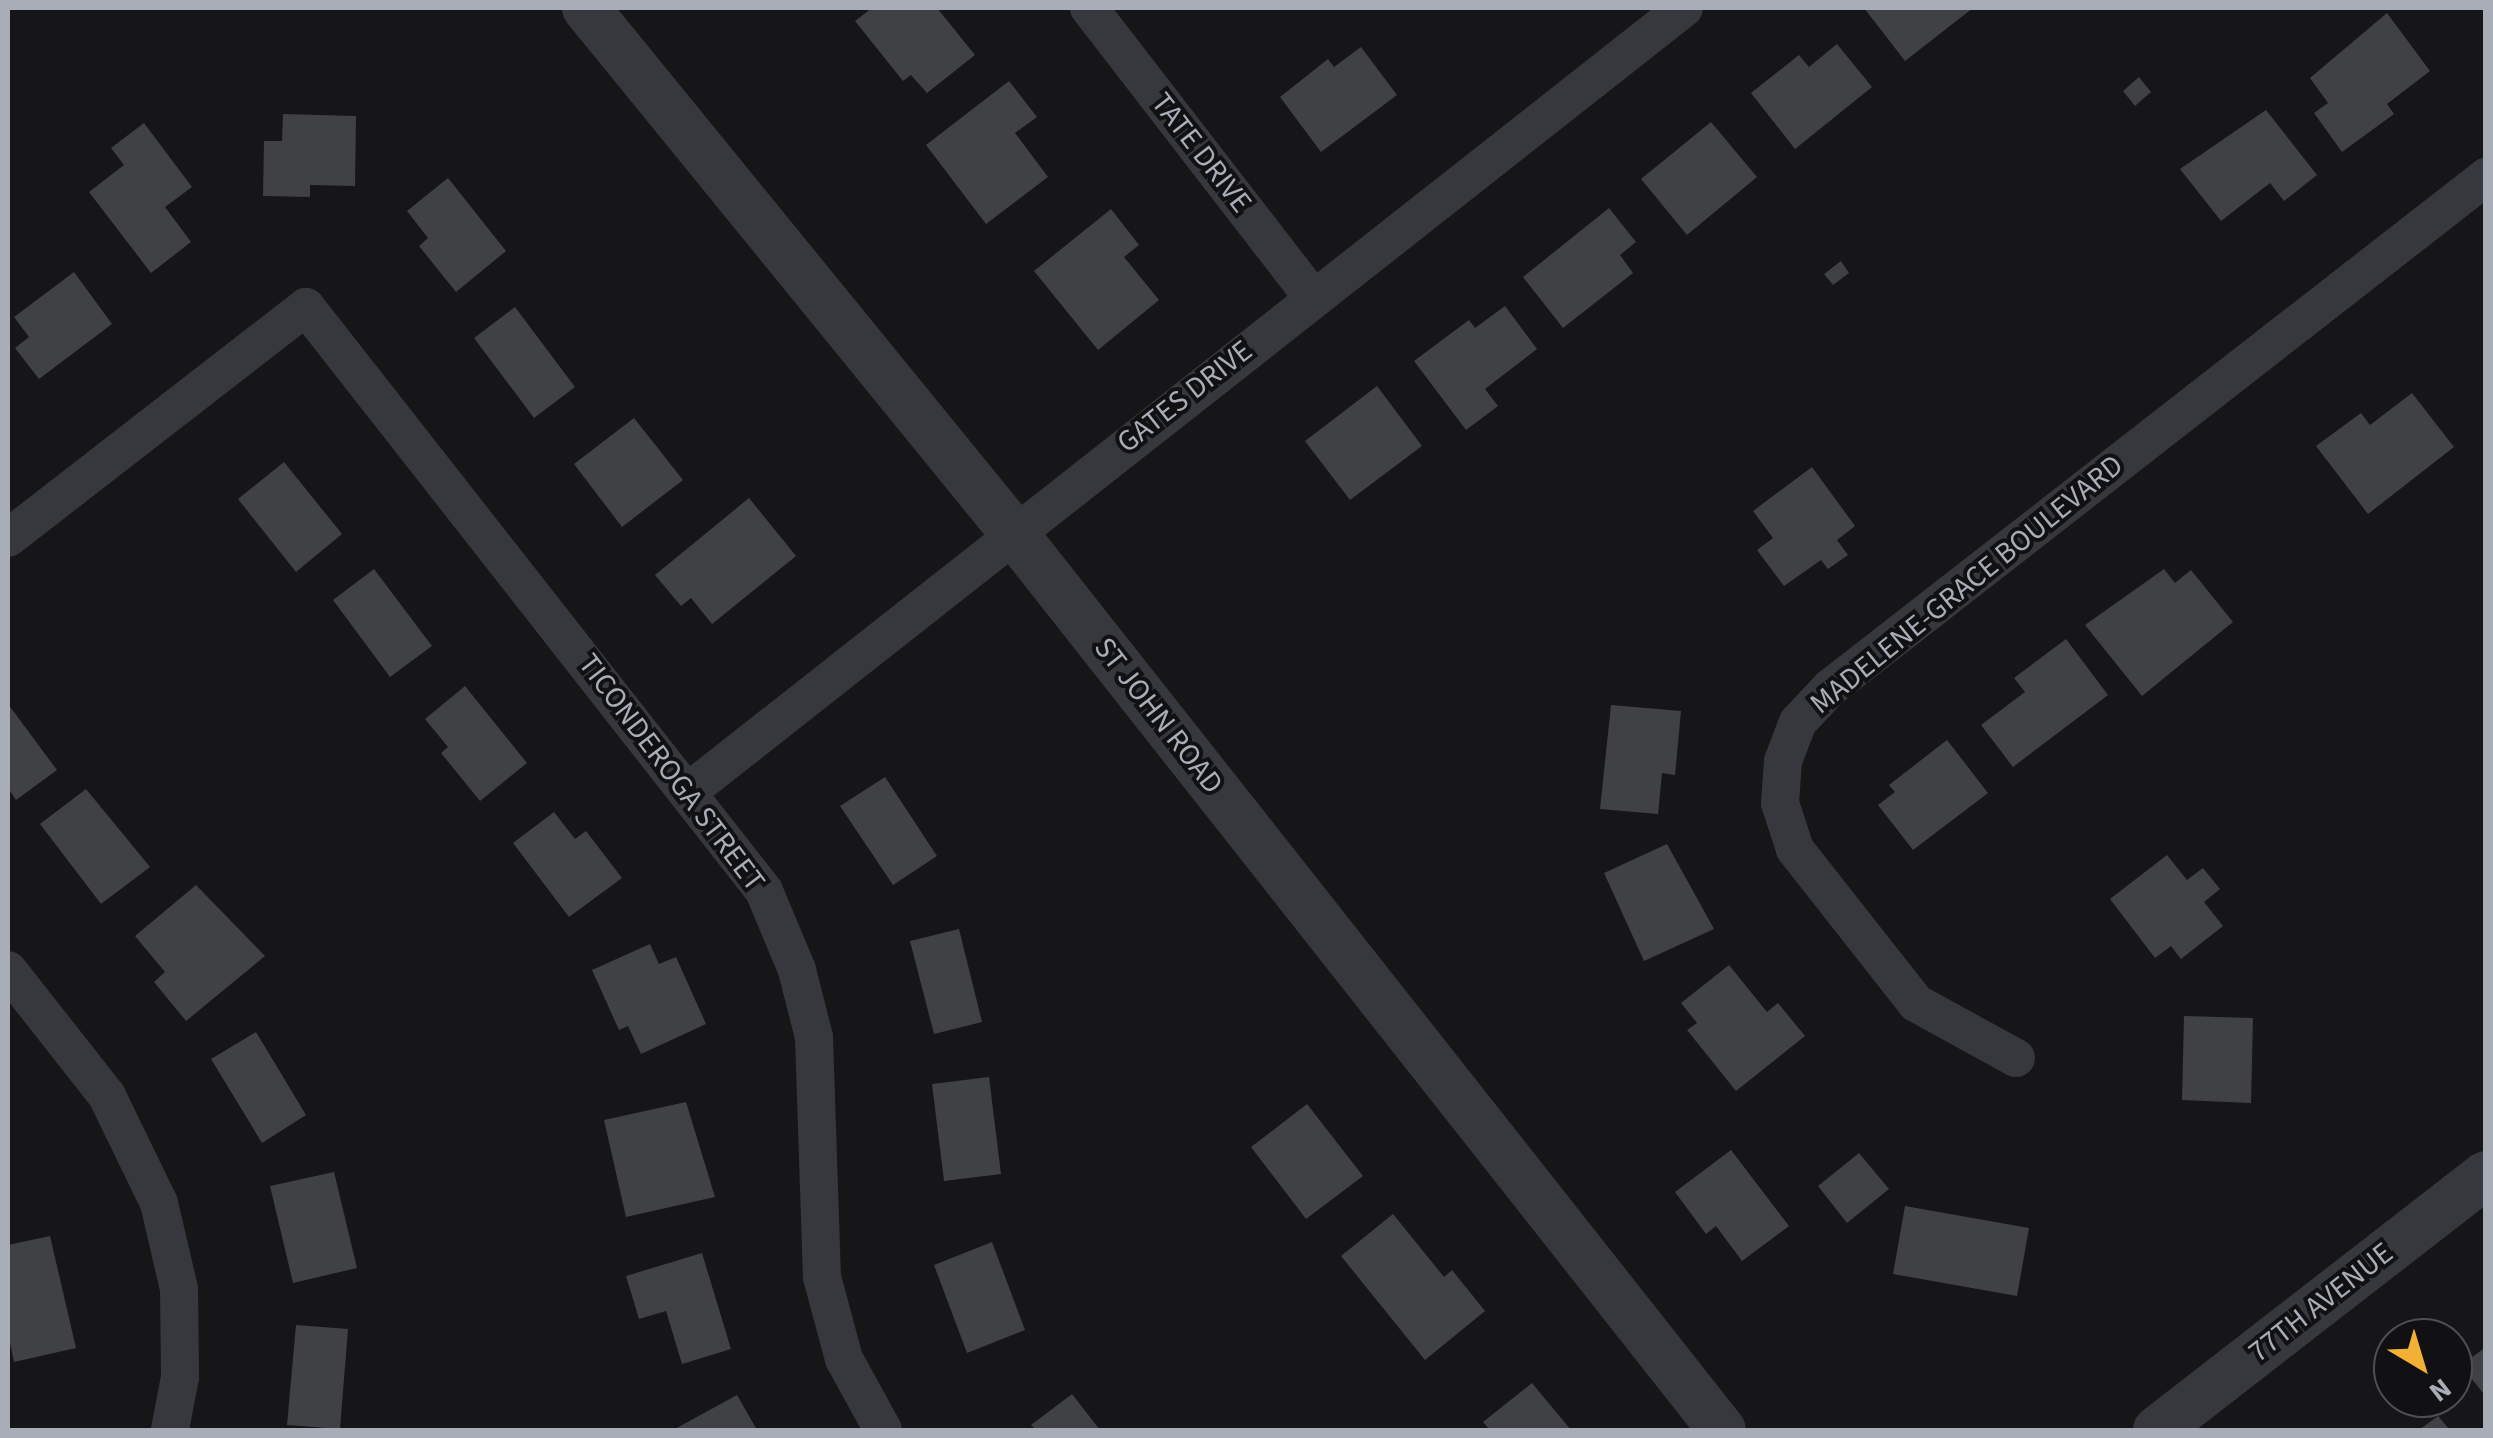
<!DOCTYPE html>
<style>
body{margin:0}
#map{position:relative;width:2493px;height:1438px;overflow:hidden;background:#161618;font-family:"Source Sans 3",sans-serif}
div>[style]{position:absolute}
.building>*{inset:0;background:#404145}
.minor>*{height:38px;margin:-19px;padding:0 19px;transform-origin:19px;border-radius:19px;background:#37383d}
.tertiary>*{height:48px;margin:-24px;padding:0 24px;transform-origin:24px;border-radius:24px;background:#37383d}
span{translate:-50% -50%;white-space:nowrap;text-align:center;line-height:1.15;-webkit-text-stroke:8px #111113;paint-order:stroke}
.street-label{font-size:30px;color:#a8adb8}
.frame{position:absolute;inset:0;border:10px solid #a8adb8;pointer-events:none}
.north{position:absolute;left:2373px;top:1318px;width:100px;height:100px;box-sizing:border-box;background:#111113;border:2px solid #4d4f55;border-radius:50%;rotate:142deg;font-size:28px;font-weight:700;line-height:40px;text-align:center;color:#a8adb8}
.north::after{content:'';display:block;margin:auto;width:35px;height:45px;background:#f2b134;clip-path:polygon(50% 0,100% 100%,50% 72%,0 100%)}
</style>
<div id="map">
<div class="building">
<i style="clip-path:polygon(872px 8px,937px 8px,975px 55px,927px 93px,911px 75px,903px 81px,855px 21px)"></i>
<i style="clip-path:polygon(1864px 8px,1973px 8px,1905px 61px)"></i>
<i style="clip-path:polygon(2387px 13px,2430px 71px,2387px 104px,2394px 114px,2342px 152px,2314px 113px,2328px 103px,2310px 78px)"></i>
<i style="clip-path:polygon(1837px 44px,1872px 87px,1795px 149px,1751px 93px,1799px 55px,1809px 67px)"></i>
<i style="clip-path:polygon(1361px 47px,1397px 95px,1321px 152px,1280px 97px,1328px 59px,1334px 67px)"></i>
<i style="clip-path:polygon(2139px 77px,2151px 92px,2135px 106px,2123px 91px)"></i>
<i style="clip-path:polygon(1009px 81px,1037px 117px,1015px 133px,1048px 177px,986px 224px,926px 145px)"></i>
<i style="clip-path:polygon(2266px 110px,2317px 175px,2284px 201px,2270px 183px,2221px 221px,2180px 169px)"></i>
<i style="clip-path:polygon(283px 114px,356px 116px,355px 186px,310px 185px,310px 197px,263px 196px,264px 141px,282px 141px)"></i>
<i style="clip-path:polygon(1711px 122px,1757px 177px,1687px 235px,1641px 179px)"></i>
<i style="clip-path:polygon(144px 123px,192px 187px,165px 207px,191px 242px,151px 273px,89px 192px,124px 165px,111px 148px)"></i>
<i style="clip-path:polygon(448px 178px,506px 251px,456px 292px,419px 246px,428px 238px,407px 211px)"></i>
<i style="clip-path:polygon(1609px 208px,1636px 242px,1620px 255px,1633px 273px,1563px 328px,1523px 277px)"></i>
<i style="clip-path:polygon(1111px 209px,1139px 245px,1124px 257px,1159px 300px,1098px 350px,1034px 271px)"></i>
<i style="clip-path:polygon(1841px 261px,1849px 273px,1833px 285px,1824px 274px)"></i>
<i style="clip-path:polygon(74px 272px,112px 324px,39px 379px,15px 348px,29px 337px,14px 317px)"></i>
<i style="clip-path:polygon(1505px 306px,1537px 349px,1485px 389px,1498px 406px,1466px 430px,1414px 361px,1469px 320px,1475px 328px)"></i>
<i style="clip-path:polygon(515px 307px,575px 387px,534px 418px,474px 338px)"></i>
<i style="clip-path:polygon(1377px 386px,1422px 446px,1350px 500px,1305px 441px)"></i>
<i style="clip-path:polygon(2412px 393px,2454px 447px,2368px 514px,2316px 446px,2361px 413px,2370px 425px)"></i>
<i style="clip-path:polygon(634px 418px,683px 480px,622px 527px,574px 464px)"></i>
<i style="clip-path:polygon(284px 462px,342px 534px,296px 572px,238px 499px)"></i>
<i style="clip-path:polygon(1812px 467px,1855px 526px,1837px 540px,1848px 555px,1828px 569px,1821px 560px,1784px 586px,1757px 550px,1773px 538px,1753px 511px)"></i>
<i style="clip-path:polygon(749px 498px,796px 556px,712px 624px,691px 598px,681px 606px,655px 575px)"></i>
<i style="clip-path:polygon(374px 569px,432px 646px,390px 677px,333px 600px)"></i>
<i style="clip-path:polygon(2164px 569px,2175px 583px,2191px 570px,2233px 622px,2142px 696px,2085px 625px)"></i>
<i style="clip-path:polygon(2066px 639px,2108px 695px,2013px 767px,1981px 725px,2025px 692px,2014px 678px)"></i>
<i style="clip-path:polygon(465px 686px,527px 763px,480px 801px,441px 753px,448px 747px,425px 719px)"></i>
<i style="clip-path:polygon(8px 704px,57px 770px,16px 800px,8px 788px)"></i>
<i style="clip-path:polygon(1611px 705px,1681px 711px,1675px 775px,1662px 773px,1658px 814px,1600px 809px)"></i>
<i style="clip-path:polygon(1947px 740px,1988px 793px,1913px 850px,1878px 805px,1895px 792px,1889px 785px)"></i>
<i style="clip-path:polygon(885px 777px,937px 856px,893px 885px,840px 806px)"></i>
<i style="clip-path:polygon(86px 789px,150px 867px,101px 904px,40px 824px)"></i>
<i style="clip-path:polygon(554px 812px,575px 839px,586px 831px,622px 878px,569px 917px,513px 843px)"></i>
<i style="clip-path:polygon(1667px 844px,1714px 929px,1644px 961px,1604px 873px)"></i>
<i style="clip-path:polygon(2167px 855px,2187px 880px,2203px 868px,2220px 889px,2204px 902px,2223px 926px,2181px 959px,2171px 946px,2155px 958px,2110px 899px)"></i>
<i style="clip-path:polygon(196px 885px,265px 956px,186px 1021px,154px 982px,165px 972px,135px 936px)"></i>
<i style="clip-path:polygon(959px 929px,982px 1022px,934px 1034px,910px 941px)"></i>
<i style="clip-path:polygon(650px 944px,659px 964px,676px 957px,706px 1024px,641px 1054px,628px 1026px,619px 1030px,592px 970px)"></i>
<i style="clip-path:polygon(1729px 965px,1767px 1012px,1778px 1003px,1805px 1036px,1736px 1091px,1687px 1030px,1697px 1023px,1681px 1003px)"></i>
<i style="clip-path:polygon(2184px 1016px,2253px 1018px,2251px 1103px,2182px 1100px)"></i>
<i style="clip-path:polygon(256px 1032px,306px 1115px,262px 1143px,211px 1059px)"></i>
<i style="clip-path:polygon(989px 1077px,1001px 1174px,944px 1181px,932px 1084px)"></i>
<i style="clip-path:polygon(686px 1102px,715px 1197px,626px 1217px,604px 1120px)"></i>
<i style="clip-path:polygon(1307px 1104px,1363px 1176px,1306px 1219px,1251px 1147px)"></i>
<i style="clip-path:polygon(1731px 1150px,1789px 1226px,1742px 1261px,1716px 1226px,1706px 1234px,1675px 1192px)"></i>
<i style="clip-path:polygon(1859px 1153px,1889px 1189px,1847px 1223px,1818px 1186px)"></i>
<i style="clip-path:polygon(334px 1172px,357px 1268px,293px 1283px,270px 1186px)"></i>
<i style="clip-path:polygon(1905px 1206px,2029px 1228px,2017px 1296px,1893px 1274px)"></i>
<i style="clip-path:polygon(1393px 1214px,1444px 1277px,1452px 1270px,1485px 1311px,1425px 1360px,1341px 1256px)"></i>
<i style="clip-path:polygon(50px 1236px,76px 1348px,14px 1362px,8px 1333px,8px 1245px)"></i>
<i style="clip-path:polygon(992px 1242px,1025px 1330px,967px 1353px,934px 1265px)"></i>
<i style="clip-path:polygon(702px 1253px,731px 1349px,682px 1364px,666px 1311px,639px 1319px,626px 1276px)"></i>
<i style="clip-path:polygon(296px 1325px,348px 1329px,340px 1429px,287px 1425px)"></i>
<i style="clip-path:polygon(2486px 1347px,2486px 1397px,2461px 1365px)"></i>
<i style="clip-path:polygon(1532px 1383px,1571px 1430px,1490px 1430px,1483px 1422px)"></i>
<i style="clip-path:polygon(1072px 1394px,1100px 1430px,1036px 1430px,1031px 1425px)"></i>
<i style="clip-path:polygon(737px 1395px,757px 1430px,673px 1430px)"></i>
<i style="clip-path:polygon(2438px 1416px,2450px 1430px,2419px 1430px)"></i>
</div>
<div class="minor">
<i style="left:1089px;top:8px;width:366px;rotate:52.3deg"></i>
<i style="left:8px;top:538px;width:377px;rotate:-37.8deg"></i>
<i style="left:306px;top:307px;width:742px;rotate:51.89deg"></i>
<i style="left:764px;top:891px;width:86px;rotate:67.3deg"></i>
<i style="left:797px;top:970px;width:69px;rotate:75.8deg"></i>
<i style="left:814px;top:1037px;width:240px;rotate:88.1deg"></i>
<i style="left:822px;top:1277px;width:85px;rotate:75deg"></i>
<i style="left:844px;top:1359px;width:81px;rotate:61.2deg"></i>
<i style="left:689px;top:791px;width:1266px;rotate:-38.2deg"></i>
<i style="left:8px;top:970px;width:160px;rotate:51.8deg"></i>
<i style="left:107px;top:1096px;width:119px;rotate:64.1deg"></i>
<i style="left:159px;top:1203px;width:88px;rotate:76.9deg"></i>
<i style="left:179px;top:1289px;width:88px;rotate:89.3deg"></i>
<i style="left:180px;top:1377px;width:54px;rotate:100.7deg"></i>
<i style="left:2016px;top:1058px;width:114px;rotate:-151.2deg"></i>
<i style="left:1916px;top:1003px;width:196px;rotate:-128.2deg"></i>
<i style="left:1795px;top:849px;width:48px;rotate:-108.1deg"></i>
<i style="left:1780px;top:803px;width:42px;rotate:-85.9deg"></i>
<i style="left:1783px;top:761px;width:42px;rotate:-69deg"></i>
<i style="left:1798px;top:722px;width:47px;rotate:-46.7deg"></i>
<i style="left:1830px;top:688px;width:832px;rotate:-37.92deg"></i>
</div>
<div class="tertiary">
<i style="left:586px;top:8px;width:676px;rotate:50.82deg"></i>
<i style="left:1013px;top:532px;width:1144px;rotate:51.71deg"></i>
<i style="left:2157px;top:1430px;width:416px;rotate:-37.8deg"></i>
</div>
<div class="street-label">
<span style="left:1201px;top:153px;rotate:52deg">TATE DRIVE</span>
<span style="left:1185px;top:397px;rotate:-38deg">GATES DRIVE</span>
<span style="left:1967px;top:585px;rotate:-39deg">MADELENE-GRACE BOULEVARD</span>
<span style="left:1158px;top:716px;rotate:52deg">ST JOHN ROAD</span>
<span style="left:671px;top:773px;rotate:53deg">TICONDEROGA STREET</span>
<span style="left:2321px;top:1303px;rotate:-38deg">77TH AVENUE</span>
</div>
<div class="frame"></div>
<div class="north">N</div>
</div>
